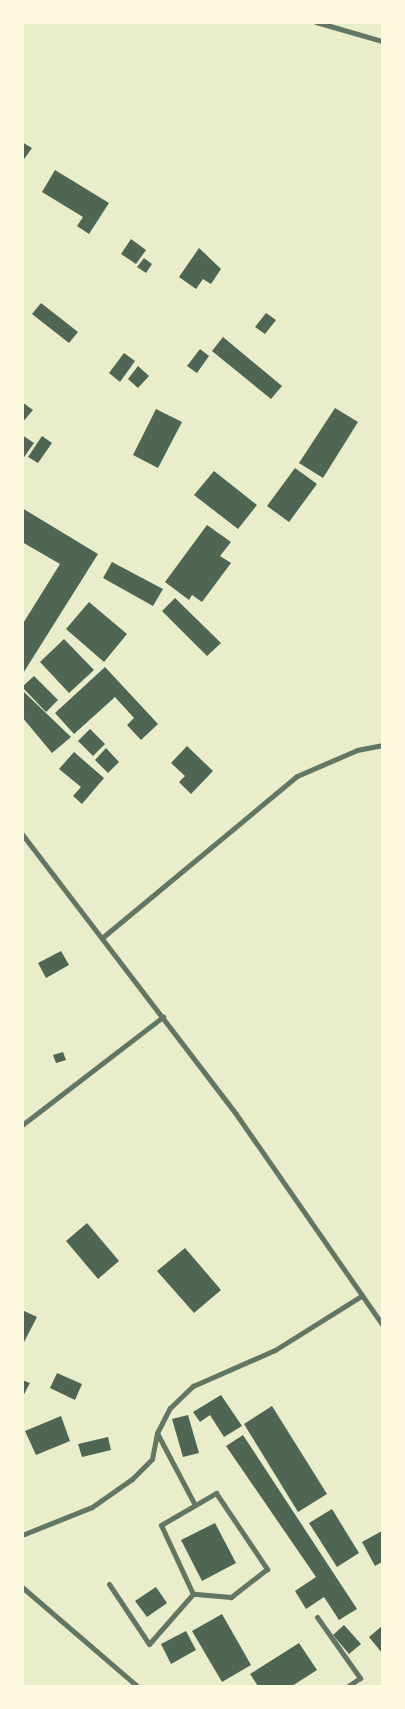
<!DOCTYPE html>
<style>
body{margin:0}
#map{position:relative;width:405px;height:1709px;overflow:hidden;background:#e9edc9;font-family:Montserrat,sans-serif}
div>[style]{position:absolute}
.building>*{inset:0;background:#4f6655}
.minor>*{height:5px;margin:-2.5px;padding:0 2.5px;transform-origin:2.5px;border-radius:2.5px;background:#617663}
span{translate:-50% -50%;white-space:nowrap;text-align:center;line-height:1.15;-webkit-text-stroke:4px #fefae0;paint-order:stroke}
.frame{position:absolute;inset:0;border:24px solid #fefae0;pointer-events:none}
</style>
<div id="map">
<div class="building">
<i style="clip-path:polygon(22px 142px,32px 148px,22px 162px)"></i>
<i style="clip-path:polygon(55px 170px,109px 203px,89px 234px,77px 226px,83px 217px,42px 192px)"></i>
<i style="clip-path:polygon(131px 239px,146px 250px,136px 264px,121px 254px)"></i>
<i style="clip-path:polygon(199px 248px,221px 269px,211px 284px,203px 279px,196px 289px,179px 277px)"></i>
<i style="clip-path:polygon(144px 258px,152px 264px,146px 273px,137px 267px)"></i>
<i style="clip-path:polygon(41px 303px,78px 332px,69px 343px,32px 314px)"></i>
<i style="clip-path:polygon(266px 313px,276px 320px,265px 334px,255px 327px)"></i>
<i style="clip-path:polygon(223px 337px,282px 386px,271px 399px,212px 351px)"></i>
<i style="clip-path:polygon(200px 349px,209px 356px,197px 373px,187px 366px)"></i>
<i style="clip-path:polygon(124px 353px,135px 361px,120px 382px,109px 373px)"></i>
<i style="clip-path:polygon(138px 366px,149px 376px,138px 388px,128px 379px)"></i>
<i style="clip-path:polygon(22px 402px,33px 410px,22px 423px)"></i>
<i style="clip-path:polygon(335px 408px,358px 422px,323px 478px,299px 463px)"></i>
<i style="clip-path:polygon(156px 409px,182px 422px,158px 468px,133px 455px)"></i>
<i style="clip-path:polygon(22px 435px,34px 443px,22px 460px)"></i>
<i style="clip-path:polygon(42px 436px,52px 443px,38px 463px,28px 457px)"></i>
<i style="clip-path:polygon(295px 468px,317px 484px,289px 522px,267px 506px)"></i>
<i style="clip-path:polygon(214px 471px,257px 505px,238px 529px,194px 495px)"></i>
<i style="clip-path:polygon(22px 508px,98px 554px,22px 675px,22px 625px,60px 564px,22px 542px)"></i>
<i style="clip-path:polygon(207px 525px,231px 542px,220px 556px,231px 563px,202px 602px,192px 595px,189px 600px,165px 582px)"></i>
<i style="clip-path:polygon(112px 562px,163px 589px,153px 606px,103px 578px)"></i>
<i style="clip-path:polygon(175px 598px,221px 643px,207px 656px,162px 611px)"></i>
<i style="clip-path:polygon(89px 602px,127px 634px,104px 662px,66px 629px)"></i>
<i style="clip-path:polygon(64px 639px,94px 670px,69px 693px,40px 662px)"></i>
<i style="clip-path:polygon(105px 667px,158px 724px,141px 740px,127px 725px,134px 718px,115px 697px,74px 734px,55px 713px)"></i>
<i style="clip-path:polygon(34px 676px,58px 700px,46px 712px,22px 687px)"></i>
<i style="clip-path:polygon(24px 692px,71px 737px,52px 753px,22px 717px)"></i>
<i style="clip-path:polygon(90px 729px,105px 744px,93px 756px,78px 741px)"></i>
<i style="clip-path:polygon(187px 746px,213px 771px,191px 794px,179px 782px,185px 776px,171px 763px)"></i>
<i style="clip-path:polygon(106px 748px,119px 762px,108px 773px,95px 760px)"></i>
<i style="clip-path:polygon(74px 752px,104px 778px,82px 804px,73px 796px,81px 787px,59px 769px)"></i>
<i style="clip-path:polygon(61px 951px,69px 965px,46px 978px,38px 963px)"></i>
<i style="clip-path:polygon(63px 1052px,66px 1060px,56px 1063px,53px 1055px)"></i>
<i style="clip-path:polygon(87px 1223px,119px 1261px,98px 1279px,66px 1241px)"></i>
<i style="clip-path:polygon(185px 1248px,221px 1290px,194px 1313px,157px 1271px)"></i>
<i style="clip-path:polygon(22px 1310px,37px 1317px,22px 1346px)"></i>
<i style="clip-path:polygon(57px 1373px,82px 1384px,75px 1400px,50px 1388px)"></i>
<i style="clip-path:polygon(22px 1380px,30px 1383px,22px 1398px)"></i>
<i style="clip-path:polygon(221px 1395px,242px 1426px,224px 1437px,210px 1415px,200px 1422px,193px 1412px)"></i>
<i style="clip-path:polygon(272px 1406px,327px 1494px,298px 1512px,244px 1424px)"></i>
<i style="clip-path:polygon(188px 1415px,199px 1453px,183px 1457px,172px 1419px)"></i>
<i style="clip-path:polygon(61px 1416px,70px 1441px,36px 1455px,25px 1431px)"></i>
<i style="clip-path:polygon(243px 1435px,357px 1609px,339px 1620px,324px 1597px,306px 1609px,295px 1591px,316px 1577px,226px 1446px)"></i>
<i style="clip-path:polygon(108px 1437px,111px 1450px,82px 1457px,78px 1444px)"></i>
<i style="clip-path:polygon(332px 1509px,359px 1553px,337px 1567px,309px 1523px)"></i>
<i style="clip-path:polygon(215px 1523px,236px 1563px,202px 1581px,181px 1540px)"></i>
<i style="clip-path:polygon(382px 1531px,382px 1562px,375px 1566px,362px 1542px)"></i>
<i style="clip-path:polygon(156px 1587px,167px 1603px,147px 1617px,135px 1601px)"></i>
<i style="clip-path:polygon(222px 1614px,251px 1665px,222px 1682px,192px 1631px)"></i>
<i style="clip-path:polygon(344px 1625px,361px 1644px,349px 1654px,333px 1635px)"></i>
<i style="clip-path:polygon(382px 1626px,382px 1653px,369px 1637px)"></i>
<i style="clip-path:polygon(186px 1631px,196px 1650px,171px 1664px,161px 1644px)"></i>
<i style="clip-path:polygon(299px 1643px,317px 1670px,292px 1686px,258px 1686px,250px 1674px)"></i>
</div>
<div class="minor">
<i style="left:316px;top:22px;width:69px;rotate:16.1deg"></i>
<i style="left:22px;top:834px;width:352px;rotate:52.6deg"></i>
<i style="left:236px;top:1114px;width:256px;rotate:55.2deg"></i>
<i style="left:103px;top:937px;width:252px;rotate:-39.7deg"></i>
<i style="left:297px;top:776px;width:65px;rotate:-23.4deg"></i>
<i style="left:357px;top:750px;width:25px;rotate:-11deg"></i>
<i style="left:22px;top:1125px;width:178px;rotate:-37.5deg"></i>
<i style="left:157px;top:1433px;width:81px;rotate:62.2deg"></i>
<i style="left:216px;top:1493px;width:92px;rotate:56.1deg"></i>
<i style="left:267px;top:1569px;width:46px;rotate:142.1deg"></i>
<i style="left:231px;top:1597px;width:38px;rotate:-175deg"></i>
<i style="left:193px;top:1594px;width:76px;rotate:-114.9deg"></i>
<i style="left:161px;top:1525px;width:64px;rotate:-30.2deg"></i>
<i style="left:22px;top:1535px;width:75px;rotate:-21.8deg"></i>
<i style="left:92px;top:1507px;width:49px;rotate:-35deg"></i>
<i style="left:132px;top:1479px;width:28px;rotate:-45deg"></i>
<i style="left:152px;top:1459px;width:26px;rotate:-79deg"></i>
<i style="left:157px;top:1433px;width:28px;rotate:-63deg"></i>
<i style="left:170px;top:1408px;width:32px;rotate:-44deg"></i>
<i style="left:193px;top:1386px;width:90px;rotate:-23.7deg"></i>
<i style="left:275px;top:1350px;width:102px;rotate:-32.1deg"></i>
<i style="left:109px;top:1584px;width:72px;rotate:56.3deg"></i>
<i style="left:149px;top:1644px;width:67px;rotate:-48.7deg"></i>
<i style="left:22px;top:1587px;width:152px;rotate:40.7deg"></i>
<i style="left:317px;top:1617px;width:75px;rotate:54.8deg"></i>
<i style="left:360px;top:1678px;width:14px;rotate:146deg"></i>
</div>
<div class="frame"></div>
</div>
